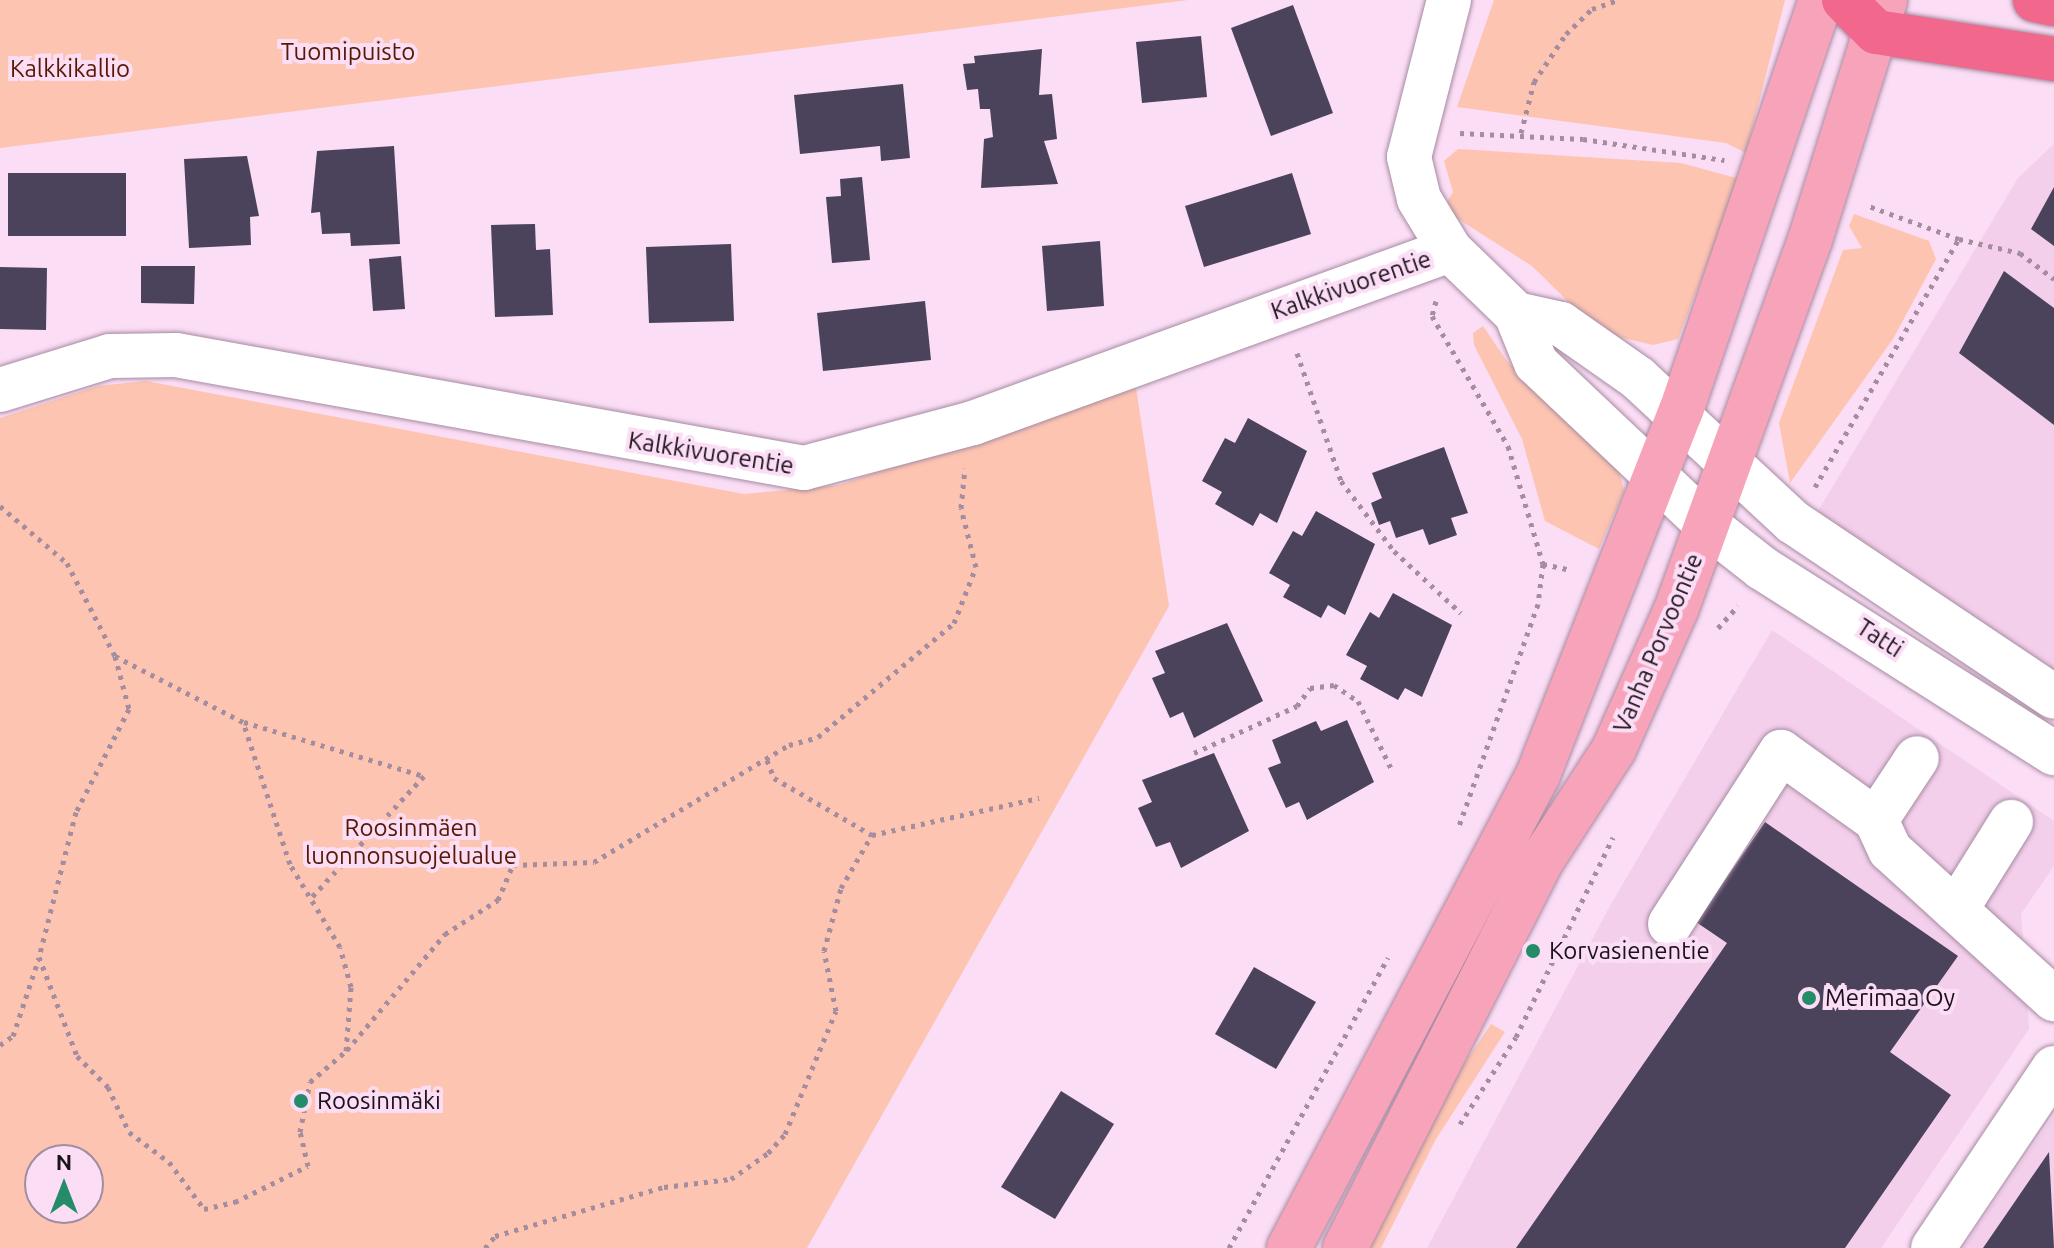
<!DOCTYPE html>
<meta charset="utf-8">
<style>
body{margin:0}
#map{position:relative;width:2054px;height:1248px;overflow:hidden;background:#fbddf5;font-family:Ubuntu,sans-serif}
div>[style]{position:absolute}
.built>*{inset:0;background:#f3cfec}
.green>*{inset:0;background:#fdc4b1}
.building>*{inset:0;background:#4b425c}
.path>*{height:5px;margin-top:-2.5px;transform-origin:0;background:repeating-linear-gradient(90deg,#a38d9f 0 4px,transparent 0 10px)}
.roads{filter:drop-shadow(0 0 2px #a68ba1) drop-shadow(0 0 2px #a68ba1)}
.minor>*{height:44px;margin:-22px;padding:0 22px;transform-origin:22px;border-radius:22px;background:#fff}
.major>*{height:44px;margin:-22px;padding:0 22px;transform-origin:22px;border-radius:22px;background:#f7a4ba}
.highway>*{height:44px;margin:-22px;padding:0 22px;transform-origin:22px;border-radius:22px;background:#f2678c}
.dots>*{width:22px;height:22px;translate:-50% -50%;box-sizing:border-box;border:4px solid #fbddf5;border-radius:50%}
span{translate:-50% -50%;white-space:nowrap;text-align:center;line-height:1.15;-webkit-text-stroke:8px #fbddf5;paint-order:stroke}
.park-label{font-size:24px;color:#571901}
.street-label{font-size:24px;color:#1c121a}
.poi-label{font-size:24px;color:#1c121a}
.left{translate:0 -50%;text-align:left}
.north{position:absolute;left:24px;top:1144px;width:80px;height:80px;box-sizing:border-box;background:#fbddf5;border:2px solid #a28c9d;border-radius:50%;rotate:0deg;font-size:22px;font-weight:700;line-height:32px;text-align:center;color:#1c121a}
.north::after{content:'';display:block;margin:auto;width:28px;height:36px;background:#248c69;clip-path:polygon(50% 0,100% 100%,50% 72%,0 100%)}
</style>
<div id="map">
<div class="built">
<i style="clip-path:polygon(2054px 144px,2054px 673px,1815px 516px,2018px 178px)"></i>
<i style="clip-path:polygon(1772px 630px,2054px 821px,2054px 866px,2021px 914px,2029px 1029px,1881px 1248px,1427px 1248px,1611px 904px)"></i>
<i style="clip-path:polygon(2054px 1115px,2054px 1248px,1963px 1248px)"></i>
</div>
<div class="green">
<i style="clip-path:polygon(0 0,1188px 0,0 148px)"></i>
<i style="clip-path:polygon(1494px 0,1785px 0,1746px 153px,1726px 143px,1457px 107px)"></i>
<i style="clip-path:polygon(1458px 149px,1681px 163px,1740px 179px,1678px 339px,1653px 345px,1619px 337px,1586px 319px,1532px 266px,1455px 217px,1444px 207px,1453px 192px,1444px 161px)"></i>
<i style="clip-path:polygon(1854px 214px,1929px 241px,1936px 259px,1893px 339px,1790px 483px,1779px 423px,1843px 250px,1862px 248px,1849px 226px)"></i>
<i style="clip-path:polygon(1483px 326px,1507px 361px,1619px 469px,1624px 491px,1599px 549px,1545px 521px,1522px 439px,1474px 345px,1473px 333px)"></i>
<i style="clip-path:polygon(evenodd,146px 381px,744px 494px,840px 485px,1135px 381px,1169px 606px,807px 1248px,0 1248px,0 418px,98px 386px,146px 381px,40px 1160px,88px 1160px,88px 1208px,40px 1208px,40px 1160px)"></i>
<i style="clip-path:polygon(1491px 1024px,1505px 1032px,1436px 1139px,1381px 1248px,1363px 1248px,1442px 1097px)"></i>
</div>
<div class="building">
<i style="clip-path:polygon(1293px 5px,1333px 113px,1271px 136px,1231px 28px)"></i>
<i style="clip-path:polygon(1201px 36px,1207px 97px,1142px 103px,1136px 42px)"></i>
<i style="clip-path:polygon(1042px 49px,1039px 95px,1052px 94px,1057px 139px,1044px 141px,1058px 184px,981px 188px,984px 139px,993px 137px,990px 109px,980px 109px,978px 89px,967px 90px,963px 64px,975px 63px,974px 56px)"></i>
<i style="clip-path:polygon(903px 84px,910px 158px,881px 161px,880px 146px,800px 154px,794px 95px)"></i>
<i style="clip-path:polygon(394px 146px,400px 244px,351px 246px,350px 233px,322px 234px,320px 212px,311px 213px,317px 151px)"></i>
<i style="clip-path:polygon(247px 156px,259px 216px,250px 217px,251px 245px,189px 248px,184px 159px)"></i>
<i style="clip-path:polygon(8px 173px,126px 173px,126px 236px,8px 236px)"></i>
<i style="clip-path:polygon(1292px 173px,1311px 234px,1204px 267px,1185px 206px)"></i>
<i style="clip-path:polygon(862px 177px,870px 260px,832px 263px,826px 197px,841px 196px,840px 179px)"></i>
<i style="clip-path:polygon(2054px 187px,2054px 246px,2031px 229px)"></i>
<i style="clip-path:polygon(535px 224px,536px 250px,550px 249px,553px 315px,495px 317px,491px 225px)"></i>
<i style="clip-path:polygon(1100px 241px,1104px 306px,1047px 311px,1042px 246px)"></i>
<i style="clip-path:polygon(731px 244px,734px 321px,649px 323px,646px 247px)"></i>
<i style="clip-path:polygon(401px 256px,405px 309px,373px 311px,369px 259px)"></i>
<i style="clip-path:polygon(141px 266px,195px 266px,194px 304px,141px 303px)"></i>
<i style="clip-path:polygon(0 267px,47px 268px,46px 330px,0 329px)"></i>
<i style="clip-path:polygon(2004px 271px,2054px 308px,2054px 425px,1959px 353px)"></i>
<i style="clip-path:polygon(925px 301px,931px 360px,823px 371px,817px 313px)"></i>
<i style="clip-path:polygon(1248px 418px,1307px 451px,1277px 523px,1260px 513px,1253px 526px,1215px 504px,1222px 492px,1202px 481px,1225px 438px,1235px 443px)"></i>
<i style="clip-path:polygon(1444px 447px,1468px 513px,1451px 518px,1457px 535px,1429px 545px,1423px 529px,1396px 538px,1390px 521px,1379px 525px,1371px 503px,1382px 498px,1372px 473px)"></i>
<i style="clip-path:polygon(1316px 511px,1375px 544px,1345px 615px,1328px 605px,1321px 618px,1283px 597px,1290px 585px,1269px 573px,1293px 531px,1302px 536px)"></i>
<i style="clip-path:polygon(1393px 593px,1452px 625px,1422px 697px,1405px 688px,1398px 700px,1360px 679px,1367px 666px,1346px 655px,1370px 612px,1379px 618px)"></i>
<i style="clip-path:polygon(1227px 623px,1263px 701px,1194px 738px,1183px 712px,1170px 718px,1152px 678px,1165px 673px,1155px 651px)"></i>
<i style="clip-path:polygon(1347px 720px,1374px 782px,1307px 820px,1299px 802px,1286px 808px,1268px 768px,1281px 763px,1272px 740px,1316px 721px,1321px 731px)"></i>
<i style="clip-path:polygon(1214px 753px,1249px 831px,1181px 868px,1170px 842px,1156px 847px,1138px 808px,1152px 802px,1142px 780px)"></i>
<i style="clip-path:polygon(1765px 822px,1958px 956px,1890px 1052px,1951px 1095px,1845px 1248px,1516px 1248px,1727px 943px,1696px 922px)"></i>
<i style="clip-path:polygon(1254px 967px,1316px 1002px,1276px 1069px,1215px 1034px)"></i>
<i style="clip-path:polygon(1061px 1091px,1114px 1124px,1055px 1219px,1001px 1187px)"></i>
<i style="clip-path:polygon(2049px 1152px,2054px 1248px,1983px 1248px)"></i>
</div>
<div class="path">
<i style="left:1460px;top:133px;width:123px;rotate:2.8deg"></i>
<i style="left:1583px;top:139px;width:143px;rotate:8.5deg"></i>
<i style="left:1521px;top:133px;width:53px;rotate:-75.7deg"></i>
<i style="left:1534px;top:82px;width:58px;rotate:-56.3deg"></i>
<i style="left:1566px;top:34px;width:36px;rotate:-44deg"></i>
<i style="left:1592px;top:9px;width:28px;rotate:-19deg"></i>
<i style="left:1959px;top:239px;width:63px;rotate:12.9deg"></i>
<i style="left:2020px;top:253px;width:43px;rotate:37.4deg"></i>
<i style="left:1436px;top:301px;width:16px;rotate:105deg"></i>
<i style="left:1432px;top:316px;width:151px;rotate:59.7deg"></i>
<i style="left:1508px;top:446px;width:123px;rotate:73.5deg"></i>
<i style="left:1543px;top:564px;width:40px;rotate:97.1deg"></i>
<i style="left:1538px;top:604px;width:236px;rotate:109.6deg"></i>
<i style="left:1297px;top:353px;width:135px;rotate:71deg"></i>
<i style="left:1341px;top:481px;width:88px;rotate:52.9deg"></i>
<i style="left:1394px;top:551px;width:91px;rotate:42.8deg"></i>
<i style="left:1815px;top:487px;width:287px;rotate:-59.9deg"></i>
<i style="left:1959px;top:239px;width:99px;rotate:-159.9deg"></i>
<i style="left:0;top:506px;width:88px;rotate:40.4deg"></i>
<i style="left:67px;top:563px;width:105px;rotate:62.7deg"></i>
<i style="left:115px;top:656px;width:55px;rotate:75.2deg"></i>
<i style="left:129px;top:709px;width:116px;rotate:117.2deg"></i>
<i style="left:76px;top:812px;width:150px;rotate:104.3deg"></i>
<i style="left:39px;top:957px;width:106px;rotate:69deg"></i>
<i style="left:77px;top:1056px;width:44px;rotate:45deg"></i>
<i style="left:108px;top:1087px;width:50px;rotate:65deg"></i>
<i style="left:129px;top:1132px;width:50px;rotate:36.9deg"></i>
<i style="left:169px;top:1162px;width:59px;rotate:53.3deg"></i>
<i style="left:204px;top:1209px;width:32px;rotate:-13deg"></i>
<i style="left:235px;top:1202px;width:81px;rotate:-26.3deg"></i>
<i style="left:308px;top:1166px;width:35px;rotate:-103deg"></i>
<i style="left:300px;top:1132px;width:51px;rotate:-78.7deg"></i>
<i style="left:310px;top:1082px;width:48px;rotate:-40.7deg"></i>
<i style="left:346px;top:1051px;width:64px;rotate:-85.5deg"></i>
<i style="left:351px;top:987px;width:41px;rotate:-105.4deg"></i>
<i style="left:340px;top:947px;width:97px;rotate:-121.1deg"></i>
<i style="left:290px;top:864px;width:150px;rotate:-108.3deg"></i>
<i style="left:243px;top:722px;width:144px;rotate:-152.7deg"></i>
<i style="left:1543px;top:564px;width:29px;rotate:12deg"></i>
<i style="left:1718px;top:628px;width:30px;rotate:-48deg"></i>
<i style="left:244px;top:722px;width:188px;rotate:16.7deg"></i>
<i style="left:424px;top:776px;width:166px;rotate:132.8deg"></i>
<i style="left:1194px;top:753px;width:113px;rotate:-24.5deg"></i>
<i style="left:1297px;top:706px;width:22px;rotate:-54deg"></i>
<i style="left:1310px;top:688px;width:24px;rotate:-7deg"></i>
<i style="left:1334px;top:685px;width:29px;rotate:34deg"></i>
<i style="left:1358px;top:701px;width:75px;rotate:63.8deg"></i>
<i style="left:767px;top:760px;width:19px;rotate:69deg"></i>
<i style="left:774px;top:778px;width:113px;rotate:30.2deg"></i>
<i style="left:872px;top:835px;width:171px;rotate:-12.5deg"></i>
<i style="left:0;top:1045px;width:16px;rotate:-35deg"></i>
<i style="left:13px;top:1036px;width:82px;rotate:-71.6deg"></i>
<i style="left:347px;top:1050px;width:152px;rotate:-49.8deg"></i>
<i style="left:445px;top:934px;width:63px;rotate:-32.7deg"></i>
<i style="left:498px;top:900px;width:38px;rotate:-67deg"></i>
<i style="left:513px;top:865px;width:81px;rotate:-2.1deg"></i>
<i style="left:594px;top:862px;width:227px;rotate:-31deg"></i>
<i style="left:789px;top:745px;width:30px;rotate:-15deg"></i>
<i style="left:818px;top:737px;width:177px;rotate:-40deg"></i>
<i style="left:954px;top:623px;width:60px;rotate:-68.6deg"></i>
<i style="left:976px;top:567px;width:61px;rotate:-104.3deg"></i>
<i style="left:961px;top:508px;width:40px;rotate:-84.3deg"></i>
<i style="left:1460px;top:1124px;width:103px;rotate:-57.2deg"></i>
<i style="left:1516px;top:1037px;width:222px;rotate:-64.1deg"></i>
<i style="left:485px;top:1248px;width:16px;rotate:-50deg"></i>
<i style="left:495px;top:1236px;width:176px;rotate:-16.2deg"></i>
<i style="left:664px;top:1187px;width:67px;rotate:-6.8deg"></i>
<i style="left:731px;top:1179px;width:45px;rotate:-35.1deg"></i>
<i style="left:768px;top:1153px;width:25px;rotate:-48deg"></i>
<i style="left:785px;top:1134px;width:133px;rotate:-67.5deg"></i>
<i style="left:836px;top:1011px;width:61px;rotate:-101.3deg"></i>
<i style="left:824px;top:951px;width:65px;rotate:-74.9deg"></i>
<i style="left:841px;top:888px;width:61px;rotate:-59.7deg"></i>
<i style="left:1229px;top:1248px;width:331px;rotate:-61.3deg"></i>
</div>
<div class="roads">
<div class="minor">
<i style="left:1449px;top:0;width:162px;rotate:104.3deg"></i>
<i style="left:1409px;top:157px;width:43px;rotate:76.6deg"></i>
<i style="left:1419px;top:199px;width:60px;rotate:58.7deg"></i>
<i style="left:1516px;top:314px;width:46px;rotate:12.5deg"></i>
<i style="left:1561px;top:324px;width:94px;rotate:35deg"></i>
<i style="left:1638px;top:378px;width:212px;rotate:42.9deg"></i>
<i style="left:1793px;top:522px;width:314px;rotate:33.8deg"></i>
<i style="left:0;top:390px;width:115px;rotate:-17.2deg"></i>
<i style="left:110px;top:356px;width:66px;rotate:-0.9deg"></i>
<i style="left:176px;top:355px;width:638px;rotate:10.2deg"></i>
<i style="left:804px;top:468px;width:175px;rotate:-14.9deg"></i>
<i style="left:973px;top:423px;width:507px;rotate:-19.93deg"></i>
<i style="left:1450px;top:250px;width:92px;rotate:44.1deg"></i>
<i style="left:1516px;top:314px;width:53px;rotate:67.8deg"></i>
<i style="left:1536px;top:363px;width:234px;rotate:43.4deg"></i>
<i style="left:1706px;top:524px;width:71px;rotate:38.2deg"></i>
<i style="left:1762px;top:568px;width:346px;rotate:32.4deg"></i>
<i style="left:1876px;top:820px;width:74px;rotate:-56.5deg"></i>
<i style="left:1956px;top:910px;width:104px;rotate:-58deg"></i>
<i style="left:1670px;top:924px;width:205px;rotate:-57.2deg"></i>
<i style="left:1781px;top:752px;width:117px;rotate:35.6deg"></i>
<i style="left:1876px;top:820px;width:33px;rotate:65deg"></i>
<i style="left:1890px;top:850px;width:222px;rotate:42.3deg"></i>
<i style="left:1933px;top:1248px;width:217px;rotate:-56.1deg"></i>
</div>
<div class="major">
<i style="left:1289px;top:1248px;width:535px;rotate:-62.24deg"></i>
<i style="left:1538px;top:775px;width:391px;rotate:-68.6deg"></i>
<i style="left:1681px;top:411px;width:434px;rotate:-71.2deg"></i>
<i style="left:1345px;top:1248px;width:432px;rotate:-63.1deg"></i>
<i style="left:1540px;top:863px;width:136px;rotate:-57deg"></i>
<i style="left:1614px;top:749px;width:152px;rotate:-66deg"></i>
<i style="left:1676px;top:610px;width:394px;rotate:-70.1deg"></i>
<i style="left:1810px;top:240px;width:251px;rotate:-72.6deg"></i>
</div>
<div class="highway">
<i style="left:1844px;top:0;width:45px;rotate:45deg"></i>
<i style="left:1876px;top:32px;width:180px;rotate:8.6deg"></i>
<i style="left:2035px;top:0;width:19px;rotate:12deg"></i>
</div>
</div>
<div class="dots">
<i style="left:1533px;top:951px;background:#248c69"></i>
<i style="left:1809px;top:998px;background:#248c69"></i>
<i style="left:301px;top:1101px;background:#248c69"></i>
</div>
<div class="park-label">
<span style="left:348px;top:52px">Tuomipuisto</span>
<span style="left:70px;top:69px">Kalkkikallio</span>
<span style="left:411px;top:842px">Roosinmäen<br>luonnonsuojelualue</span>
</div>
<div class="street-label">
<span style="left:1351px;top:285px;rotate:-19deg">Kalkkivuorentie</span>
<span style="left:711px;top:453px;rotate:9deg">Kalkkivuorentie</span>
<span style="left:1880px;top:638px;rotate:33deg">Tatti</span>
<span style="left:1658px;top:643px;rotate:-67deg">Vanha Porvoontie</span>
</div>
<div class="poi-label">
<span class="left" style="left:1549px;top:951px">Korvasienentie</span>
<span class="left" style="left:1825px;top:998px">Merimaa Oy</span>
<span class="left" style="left:317px;top:1101px">Roosinmäki</span>
</div>
<div class="north">N</div>
</div>
